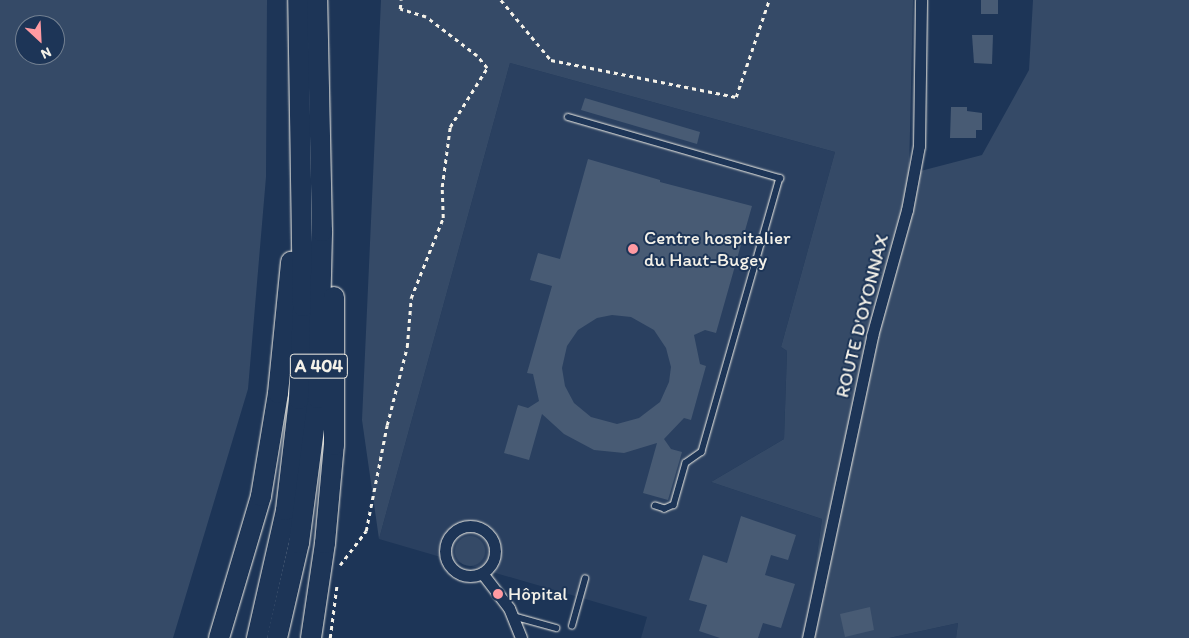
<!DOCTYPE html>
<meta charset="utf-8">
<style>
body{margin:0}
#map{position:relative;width:1189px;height:638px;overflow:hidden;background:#1d3557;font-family:Itim,sans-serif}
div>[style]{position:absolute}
.built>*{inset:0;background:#2a4060}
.green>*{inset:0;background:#354a67}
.round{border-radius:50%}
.building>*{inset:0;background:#485b74}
.path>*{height:2.5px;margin-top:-1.25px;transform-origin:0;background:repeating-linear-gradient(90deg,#f4f1e8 0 4px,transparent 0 8px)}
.roads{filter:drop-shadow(0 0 1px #f4f1e8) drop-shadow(0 0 1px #f4f1e8)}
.lane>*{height:5.5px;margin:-2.75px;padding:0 2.75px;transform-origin:2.75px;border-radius:2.75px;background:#1d3557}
.street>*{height:11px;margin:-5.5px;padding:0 5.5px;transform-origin:5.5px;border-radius:5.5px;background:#1d3557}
.street>.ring{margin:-5.5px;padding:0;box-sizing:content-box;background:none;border:11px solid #1d3557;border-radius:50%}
.highway>*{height:20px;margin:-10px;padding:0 10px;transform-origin:10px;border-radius:10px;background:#1d3557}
.dots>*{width:14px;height:14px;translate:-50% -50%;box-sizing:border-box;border:2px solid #1d3557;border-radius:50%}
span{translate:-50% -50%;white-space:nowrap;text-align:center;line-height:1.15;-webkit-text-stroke:4px #1d3557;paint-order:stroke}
.shield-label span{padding:1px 4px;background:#1d3557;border:1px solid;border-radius:4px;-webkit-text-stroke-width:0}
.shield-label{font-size:18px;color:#f4f1e8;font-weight:700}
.poi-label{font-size:19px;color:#f4f1e8}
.left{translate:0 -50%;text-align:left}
.street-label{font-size:19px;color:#f4f1e8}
.north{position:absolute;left:15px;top:15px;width:50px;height:50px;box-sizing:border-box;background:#1d3557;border:1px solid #738091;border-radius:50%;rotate:155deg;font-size:14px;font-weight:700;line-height:20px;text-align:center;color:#f4f1e8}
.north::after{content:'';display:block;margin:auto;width:18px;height:22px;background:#ff9aa2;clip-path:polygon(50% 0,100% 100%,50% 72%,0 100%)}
</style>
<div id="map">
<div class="built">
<i style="clip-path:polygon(510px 63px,835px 152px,781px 347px,787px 351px,784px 439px,711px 482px,822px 519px,805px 638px,641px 638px,647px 617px,379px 539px)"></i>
<i style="clip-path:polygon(958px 623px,956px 638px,889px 638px)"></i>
</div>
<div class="green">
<i style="clip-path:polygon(evenodd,0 0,267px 0,266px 177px,248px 389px,173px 638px,0 638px,0 0,25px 25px,55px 25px,55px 55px,25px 55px,25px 25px)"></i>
<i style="clip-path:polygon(381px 0,913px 0,909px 174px,982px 155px,1029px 70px,1033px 0,1189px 0,1189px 638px,956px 638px,958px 623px,889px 638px,805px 638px,822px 519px,711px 482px,784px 439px,787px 351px,781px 347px,835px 152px,510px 63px,379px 539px,362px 420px)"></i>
<i class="round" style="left:455px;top:536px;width:30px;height:30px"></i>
</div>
<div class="building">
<i style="clip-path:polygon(981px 0,998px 0,998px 14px,981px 14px)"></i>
<i style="clip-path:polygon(972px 35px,993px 35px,992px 64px,974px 63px)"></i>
<i style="clip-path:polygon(585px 98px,700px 132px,697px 144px,581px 110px)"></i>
<i style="clip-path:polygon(951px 107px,967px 107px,967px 111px,982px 113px,982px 130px,976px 130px,976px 138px,950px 138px)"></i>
<i style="clip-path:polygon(evenodd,588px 159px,660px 180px,660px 182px,752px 206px,716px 333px,705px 330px,694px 335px,700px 364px,706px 366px,691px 420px,684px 418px,664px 439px,671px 449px,682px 452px,668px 500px,643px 493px,657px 443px,624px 453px,594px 450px,564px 434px,542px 414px,529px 460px,504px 453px,518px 405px,528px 408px,539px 401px,533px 374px,527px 373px,552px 286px,530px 280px,538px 253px,560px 259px,588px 159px,612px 315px,631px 317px,654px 330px,666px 348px,671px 367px,669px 382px,660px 402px,639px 418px,617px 424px,591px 417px,574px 403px,565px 386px,562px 368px,567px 346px,578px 330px,597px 318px,612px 315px)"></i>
<i style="clip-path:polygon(741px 516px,796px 535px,788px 560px,771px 555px,765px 575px,795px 584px,781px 628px,763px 623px,758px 638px,720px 638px,699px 631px,707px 605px,689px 600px,703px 555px,727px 563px)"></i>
<i style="clip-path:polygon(870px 607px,874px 630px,845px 637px,840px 614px)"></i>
</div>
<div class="path">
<i style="left:501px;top:0;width:78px;rotate:50.2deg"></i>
<i style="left:551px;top:60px;width:189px;rotate:11.3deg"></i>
<i style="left:736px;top:97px;width:102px;rotate:-71.2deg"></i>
<i style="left:340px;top:565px;width:43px;rotate:-52.6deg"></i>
<i style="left:366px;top:531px;width:108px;rotate:-78.8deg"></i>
<i style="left:387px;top:425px;width:81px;rotate:-75.6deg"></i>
<i style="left:407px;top:347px;width:49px;rotate:-85.3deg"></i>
<i style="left:411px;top:298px;width:86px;rotate:-68.2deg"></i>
<i style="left:443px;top:218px;width:31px;rotate:-92deg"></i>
<i style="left:442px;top:187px;width:61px;rotate:-82.4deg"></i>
<i style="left:450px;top:127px;width:70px;rotate:-57.9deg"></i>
<i style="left:487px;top:68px;width:16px;rotate:-130deg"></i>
<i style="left:477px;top:56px;width:64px;rotate:-142.6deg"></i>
<i style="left:426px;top:17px;width:27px;rotate:-163deg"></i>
<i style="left:400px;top:9px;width:9px;rotate:-84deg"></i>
<i style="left:330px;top:638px;width:55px;rotate:-82.7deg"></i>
</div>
<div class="roads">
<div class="lane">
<i style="left:568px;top:117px;width:221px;rotate:16.1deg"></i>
<i style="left:780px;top:178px;width:285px;rotate:105.9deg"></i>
<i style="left:702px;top:452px;width:19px;rotate:145deg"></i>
<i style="left:686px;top:463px;width:44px;rotate:105.9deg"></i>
<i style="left:674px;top:505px;width:10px;rotate:156deg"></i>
<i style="left:665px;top:509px;width:10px;rotate:-163deg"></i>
<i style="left:513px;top:616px;width:45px;rotate:15.6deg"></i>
<i style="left:572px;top:626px;width:49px;rotate:-74.5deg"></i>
</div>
<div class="street">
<i class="ring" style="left:445px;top:526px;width:39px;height:39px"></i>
<i style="left:482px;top:573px;width:44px;rotate:52.4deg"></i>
<i style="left:509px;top:608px;width:32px;rotate:68deg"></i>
<i style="left:808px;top:638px;width:309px;rotate:-78deg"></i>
<i style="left:872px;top:336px;width:131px;rotate:-74.5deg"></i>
<i style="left:907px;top:210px;width:65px;rotate:-79.4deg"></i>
<i style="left:919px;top:146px;width:146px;rotate:-89.2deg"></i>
</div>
<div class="highway">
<i style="left:219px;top:638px;width:148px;rotate:-73.5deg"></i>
<i style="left:261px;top:496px;width:104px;rotate:-80.6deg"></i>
<i style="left:278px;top:393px;width:132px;rotate:-84.3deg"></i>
<i style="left:257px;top:638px;width:131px;rotate:-77.2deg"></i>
<i style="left:286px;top:510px;width:112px;rotate:-83.3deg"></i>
<i style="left:299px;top:399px;width:93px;rotate:-87.5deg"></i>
<i style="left:303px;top:306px;width:306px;rotate:-90.9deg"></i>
<i style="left:277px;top:638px;width:98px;rotate:-77deg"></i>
<i style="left:299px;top:543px;width:146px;rotate:-82.5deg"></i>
<i style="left:318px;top:398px;width:167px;rotate:-88.6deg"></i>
<i style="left:322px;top:231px;width:231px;rotate:-91.2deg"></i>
<i style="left:311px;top:638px;width:96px;rotate:-81.6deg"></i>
<i style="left:325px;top:543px;width:98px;rotate:-84.8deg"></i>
<i style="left:334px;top:445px;width:148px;rotate:-90deg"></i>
</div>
</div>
<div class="dots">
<i style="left:633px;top:249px;background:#ff9aa2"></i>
<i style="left:498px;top:594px;background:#ff9aa2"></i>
</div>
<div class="shield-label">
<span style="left:319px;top:366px">A 404</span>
</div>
<div class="poi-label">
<span class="left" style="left:644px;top:249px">Centre hospitalier<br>du Haut-Bugey</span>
<span class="left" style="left:508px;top:594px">Hôpital</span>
</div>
<div class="street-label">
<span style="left:862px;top:316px;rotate:-76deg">ROUTE D'OYONNAX</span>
</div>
<div class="north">N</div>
</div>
